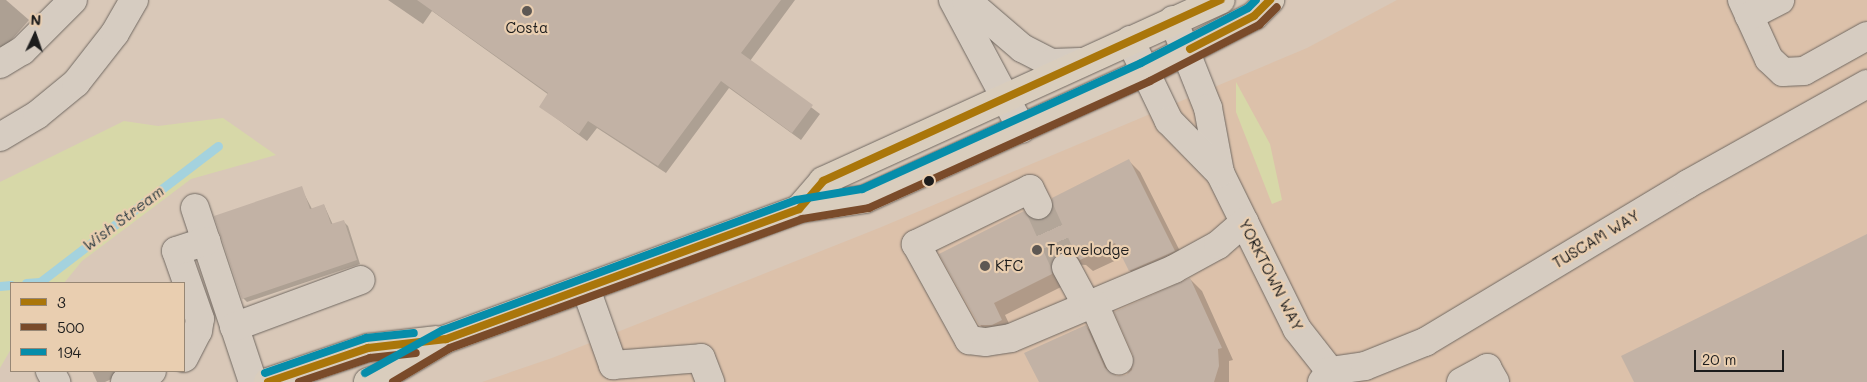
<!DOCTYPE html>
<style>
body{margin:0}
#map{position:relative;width:1867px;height:382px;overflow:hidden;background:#d9c8b8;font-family:Mali,sans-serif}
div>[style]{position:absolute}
.built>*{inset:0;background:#dcc1aa}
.green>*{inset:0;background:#d7d8a8}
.shadow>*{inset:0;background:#0003}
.stream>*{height:9px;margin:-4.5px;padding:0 4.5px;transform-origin:4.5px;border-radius:4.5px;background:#a4d2de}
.building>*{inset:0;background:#c2b2a5}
.minor-tunnel>*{height:28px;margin-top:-14px;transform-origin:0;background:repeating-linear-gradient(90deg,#b3a699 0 28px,transparent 0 42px)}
.roads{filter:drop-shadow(0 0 1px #716962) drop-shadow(0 0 1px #716962)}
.minor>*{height:28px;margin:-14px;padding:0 14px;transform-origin:14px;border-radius:14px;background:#d6ccc1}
.major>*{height:28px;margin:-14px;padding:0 14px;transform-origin:14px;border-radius:14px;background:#d9cdbd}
.bus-1>*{height:8px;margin:-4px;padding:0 4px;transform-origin:4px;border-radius:4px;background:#aa760a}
.bus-2>*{height:8px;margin:-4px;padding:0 4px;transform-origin:4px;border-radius:4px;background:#7a4b2a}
.bus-3>*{height:8px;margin:-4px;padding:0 4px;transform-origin:4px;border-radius:4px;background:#068daa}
.dots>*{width:14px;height:14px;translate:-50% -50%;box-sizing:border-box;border:2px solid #e9ceb0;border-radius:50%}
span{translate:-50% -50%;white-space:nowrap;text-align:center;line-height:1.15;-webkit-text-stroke:4.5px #e9ceb0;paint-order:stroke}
.poi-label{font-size:15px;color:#1c1c1c}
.left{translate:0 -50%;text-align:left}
.street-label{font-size:15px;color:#1c1c1c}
.water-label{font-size:16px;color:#334146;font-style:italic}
.legend{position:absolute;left:10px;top:282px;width:175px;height:90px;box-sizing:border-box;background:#e9ceb0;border:1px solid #978775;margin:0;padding:6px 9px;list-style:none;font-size:15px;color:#1c1c1c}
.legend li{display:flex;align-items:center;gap:10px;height:25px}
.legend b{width:25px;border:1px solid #978775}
.north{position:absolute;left:10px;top:10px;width:50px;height:50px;-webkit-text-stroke:4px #e9ceb0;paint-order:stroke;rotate:3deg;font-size:14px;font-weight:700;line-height:20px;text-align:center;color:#1c1c1c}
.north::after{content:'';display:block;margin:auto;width:18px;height:22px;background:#1c1c1c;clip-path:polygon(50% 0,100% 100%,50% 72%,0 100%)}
.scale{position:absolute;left:1694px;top:350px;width:90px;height:22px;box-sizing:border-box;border:2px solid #1c1c1c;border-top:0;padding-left:6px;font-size:15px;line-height:18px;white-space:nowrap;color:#1c1c1c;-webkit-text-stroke:4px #e9ceb0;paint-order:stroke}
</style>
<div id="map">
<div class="built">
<i style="clip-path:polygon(1397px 0,1867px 0,1867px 382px,482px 382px,552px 358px,879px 228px,1307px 48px)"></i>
</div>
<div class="green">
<i style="clip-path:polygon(1236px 82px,1270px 144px,1282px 200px,1272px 204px,1236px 112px)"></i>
<i style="clip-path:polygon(223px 118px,276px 155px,191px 179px,82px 261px,64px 283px,11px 283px,11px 349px,0 368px,0 182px,124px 121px,158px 126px)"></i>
</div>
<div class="shadow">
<i style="clip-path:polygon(0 0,6px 0,29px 20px,0 53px)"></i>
<i style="clip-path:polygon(388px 0,795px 0,750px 61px,820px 114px,801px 140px,729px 88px,666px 173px,597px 128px,587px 141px,541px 107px,549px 95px,432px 11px,423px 24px)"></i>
<i style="clip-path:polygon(1129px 161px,1140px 172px,1186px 263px,1141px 282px,1130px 271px,1123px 257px,1093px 271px,1086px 265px,1071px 264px,1063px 286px,1005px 315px,1013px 332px,992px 337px,980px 325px,1030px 220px,1045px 220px)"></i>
<i style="clip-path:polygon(301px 188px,312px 209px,324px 205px,333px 225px,343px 221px,348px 226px,360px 264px,247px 302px,243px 298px)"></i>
<i style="clip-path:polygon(1190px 279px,1202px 291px,1233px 360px,1229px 361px,1229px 382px,1040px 382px,1086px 326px,1097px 338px,1114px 376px,1126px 376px)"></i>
<i style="clip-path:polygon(92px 371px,129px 371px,105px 382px,97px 382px)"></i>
</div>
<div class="stream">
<i style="left:26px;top:283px;width:14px;rotate:-4deg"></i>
<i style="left:40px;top:282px;width:224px;rotate:-37.4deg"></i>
<i style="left:0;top:286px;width:11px;rotate:-5deg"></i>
</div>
<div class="building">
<i style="clip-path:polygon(417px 0,781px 0,741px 53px,813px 105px,792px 133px,721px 81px,658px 166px,588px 121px,579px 134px,539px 107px,548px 93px)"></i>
<i style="clip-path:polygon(1129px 159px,1175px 251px,1129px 271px,1115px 243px,1080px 260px,1074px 253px,1059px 253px,1052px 259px,1052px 274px,994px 303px,1002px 320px,992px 325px,979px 325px,939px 254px,1024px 211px,1030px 218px,1045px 219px,1051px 213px,1052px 198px)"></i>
<i style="clip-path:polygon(302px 186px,310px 209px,324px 204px,331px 224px,344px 220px,357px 260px,242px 299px,214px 216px)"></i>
<i style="clip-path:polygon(1867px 234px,1867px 382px,1634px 382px,1621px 356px)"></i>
<i style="clip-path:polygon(1190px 278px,1222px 348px,1218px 349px,1219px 366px,1214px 382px,1039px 382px,1024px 353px,1086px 325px,1105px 368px,1117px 376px,1126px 375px,1132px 370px,1133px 355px,1114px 312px)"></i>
</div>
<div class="minor-tunnel">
<i style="left:1038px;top:205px;width:68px;rotate:65.7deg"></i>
</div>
<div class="roads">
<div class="minor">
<i style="left:953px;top:0;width:146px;rotate:61.9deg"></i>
<i style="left:966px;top:0;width:74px;rotate:40.6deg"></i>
<i style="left:1022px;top:48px;width:34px;rotate:27deg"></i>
<i style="left:1052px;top:63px;width:28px;rotate:-2deg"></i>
<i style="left:1742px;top:0;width:65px;rotate:65.4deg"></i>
<i style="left:1769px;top:59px;width:19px;rotate:43deg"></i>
<i style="left:1783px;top:72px;width:21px;rotate:-3deg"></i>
<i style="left:1804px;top:71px;width:72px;rotate:-29.1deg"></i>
<i style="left:1749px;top:16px;width:35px;rotate:-27deg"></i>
<i style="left:1173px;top:20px;width:95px;rotate:68.3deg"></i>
<i style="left:1208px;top:108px;width:66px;rotate:79.5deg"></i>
<i style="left:1220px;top:173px;width:174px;rotate:63.7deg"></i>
<i style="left:1297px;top:329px;width:53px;rotate:51.8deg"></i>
<i style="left:1130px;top:40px;width:90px;rotate:64.3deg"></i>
<i style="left:1169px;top:121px;width:73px;rotate:45.6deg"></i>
<i style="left:0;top:64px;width:26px;rotate:-31deg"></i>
<i style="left:22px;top:51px;width:72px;rotate:-45deg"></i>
<i style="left:0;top:137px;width:43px;rotate:-30.7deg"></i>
<i style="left:37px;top:115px;width:50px;rotate:-39.4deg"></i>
<i style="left:76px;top:83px;width:63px;rotate:-52deg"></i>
<i style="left:115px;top:33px;width:38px;rotate:-60deg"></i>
<i style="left:1038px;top:205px;width:18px;rotate:-117deg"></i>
<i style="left:1030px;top:189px;width:127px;rotate:154.2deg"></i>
<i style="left:916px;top:244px;width:110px;rotate:61.1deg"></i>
<i style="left:969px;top:340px;width:17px;rotate:7deg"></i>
<i style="left:986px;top:342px;width:25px;rotate:-9deg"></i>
<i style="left:1011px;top:338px;width:177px;rotate:-22.9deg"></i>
<i style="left:1174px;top:269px;width:50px;rotate:-28.6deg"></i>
<i style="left:1218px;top:245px;width:35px;rotate:-41deg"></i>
<i style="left:195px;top:208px;width:183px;rotate:71.6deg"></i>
<i style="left:1066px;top:267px;width:42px;rotate:61.6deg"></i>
<i style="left:586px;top:289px;width:81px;rotate:70.4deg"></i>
<i style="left:613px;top:365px;width:88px;rotate:-4.5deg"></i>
<i style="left:701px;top:358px;width:26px;rotate:69deg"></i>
<i style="left:1093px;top:302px;width:64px;rotate:66.2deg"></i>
<i style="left:234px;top:327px;width:135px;rotate:-20.3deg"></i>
<i style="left:184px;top:358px;width:30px;rotate:-63deg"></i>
<i style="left:198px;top:331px;width:12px;rotate:-81deg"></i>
<i style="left:200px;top:319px;width:72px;rotate:-109.4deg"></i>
<i style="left:176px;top:251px;width:32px;rotate:-18deg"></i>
<i style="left:50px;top:371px;width:13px;rotate:61deg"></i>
<i style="left:125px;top:382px;width:29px;rotate:-22deg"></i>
<i style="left:1322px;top:382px;width:14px;rotate:-54deg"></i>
<i style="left:1330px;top:371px;width:35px;rotate:-8deg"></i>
<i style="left:1365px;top:366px;width:65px;rotate:-21.8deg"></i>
<i style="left:1425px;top:342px;width:307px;rotate:-31deg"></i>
<i style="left:1688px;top:184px;width:205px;rotate:-29.2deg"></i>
<i style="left:1461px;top:382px;width:30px;rotate:-28deg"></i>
<i style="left:1487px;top:368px;width:16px;rotate:60deg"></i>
</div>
<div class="major">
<i style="left:799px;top:209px;width:37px;rotate:-49deg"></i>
<i style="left:823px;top:181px;width:437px;rotate:-24.5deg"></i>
<i style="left:268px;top:382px;width:106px;rotate:-18.8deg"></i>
<i style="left:368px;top:348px;width:68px;rotate:-6.7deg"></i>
<i style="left:368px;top:382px;width:15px;rotate:-20deg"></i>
<i style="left:382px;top:377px;width:74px;rotate:-30.7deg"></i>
<i style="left:446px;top:339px;width:376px;rotate:-20.2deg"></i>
<i style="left:799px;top:209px;width:67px;rotate:-8.6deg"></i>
<i style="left:865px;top:199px;width:307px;rotate:-24.4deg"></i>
<i style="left:1145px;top:72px;width:123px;rotate:-27.2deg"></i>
<i style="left:1254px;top:16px;width:23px;rotate:-45deg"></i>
</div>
</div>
<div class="bus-1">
<i style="left:1190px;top:49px;width:72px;rotate:-27.3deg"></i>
<i style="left:1254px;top:16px;width:23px;rotate:-45deg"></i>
<i style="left:268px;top:382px;width:106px;rotate:-18.8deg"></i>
<i style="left:368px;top:348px;width:79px;rotate:-6.6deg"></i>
<i style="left:446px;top:339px;width:376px;rotate:-20.2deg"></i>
<i style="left:799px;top:209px;width:37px;rotate:-49deg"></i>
<i style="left:823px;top:181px;width:437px;rotate:-24.5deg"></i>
</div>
<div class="bus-2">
<i style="left:299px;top:382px;width:75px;rotate:-18.7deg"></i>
<i style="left:370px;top:358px;width:46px;rotate:-6.2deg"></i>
<i style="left:393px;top:382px;width:66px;rotate:-30.8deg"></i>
<i style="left:450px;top:348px;width:375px;rotate:-20.1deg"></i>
<i style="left:802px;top:219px;width:68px;rotate:-9.3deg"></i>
<i style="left:869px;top:208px;width:308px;rotate:-24.3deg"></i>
<i style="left:1150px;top:81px;width:123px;rotate:-27.2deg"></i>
<i style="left:1259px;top:25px;width:25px;rotate:-45deg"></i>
</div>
<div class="bus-3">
<i style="left:265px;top:373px;width:107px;rotate:-19.1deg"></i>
<i style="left:366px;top:338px;width:48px;rotate:-5.9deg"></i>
<i style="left:365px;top:373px;width:89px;rotate:-28.9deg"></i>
<i style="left:443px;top:330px;width:376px;rotate:-20.2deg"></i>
<i style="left:796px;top:200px;width:67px;rotate:-9.5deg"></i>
<i style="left:862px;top:189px;width:306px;rotate:-24.3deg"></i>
<i style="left:1141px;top:63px;width:120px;rotate:-27.2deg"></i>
<i style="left:1248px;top:8px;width:11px;rotate:-45deg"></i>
</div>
<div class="dots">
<i style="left:527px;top:11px;background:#5e5853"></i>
<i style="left:929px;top:181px;background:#1c1c1c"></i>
<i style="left:1037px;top:250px;background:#5e5853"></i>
<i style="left:985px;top:266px;background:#5e5853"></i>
</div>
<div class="poi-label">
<span style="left:527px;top:28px">Costa</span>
<span class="left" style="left:1047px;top:250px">Travelodge</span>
<span class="left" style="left:995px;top:266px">KFC</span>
</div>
<div class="street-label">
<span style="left:1596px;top:239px;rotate:-31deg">TUSCAM WAY</span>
<span style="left:1271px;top:275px;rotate:63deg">YORKTOWN WAY</span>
</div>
<div class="water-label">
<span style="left:123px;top:218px;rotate:-37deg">Wish Stream</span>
</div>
<ul class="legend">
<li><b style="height:6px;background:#aa760a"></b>3</li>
<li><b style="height:6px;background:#7a4b2a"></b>500</li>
<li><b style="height:6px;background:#068daa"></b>194</li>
</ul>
<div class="north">N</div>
<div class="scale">20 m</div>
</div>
